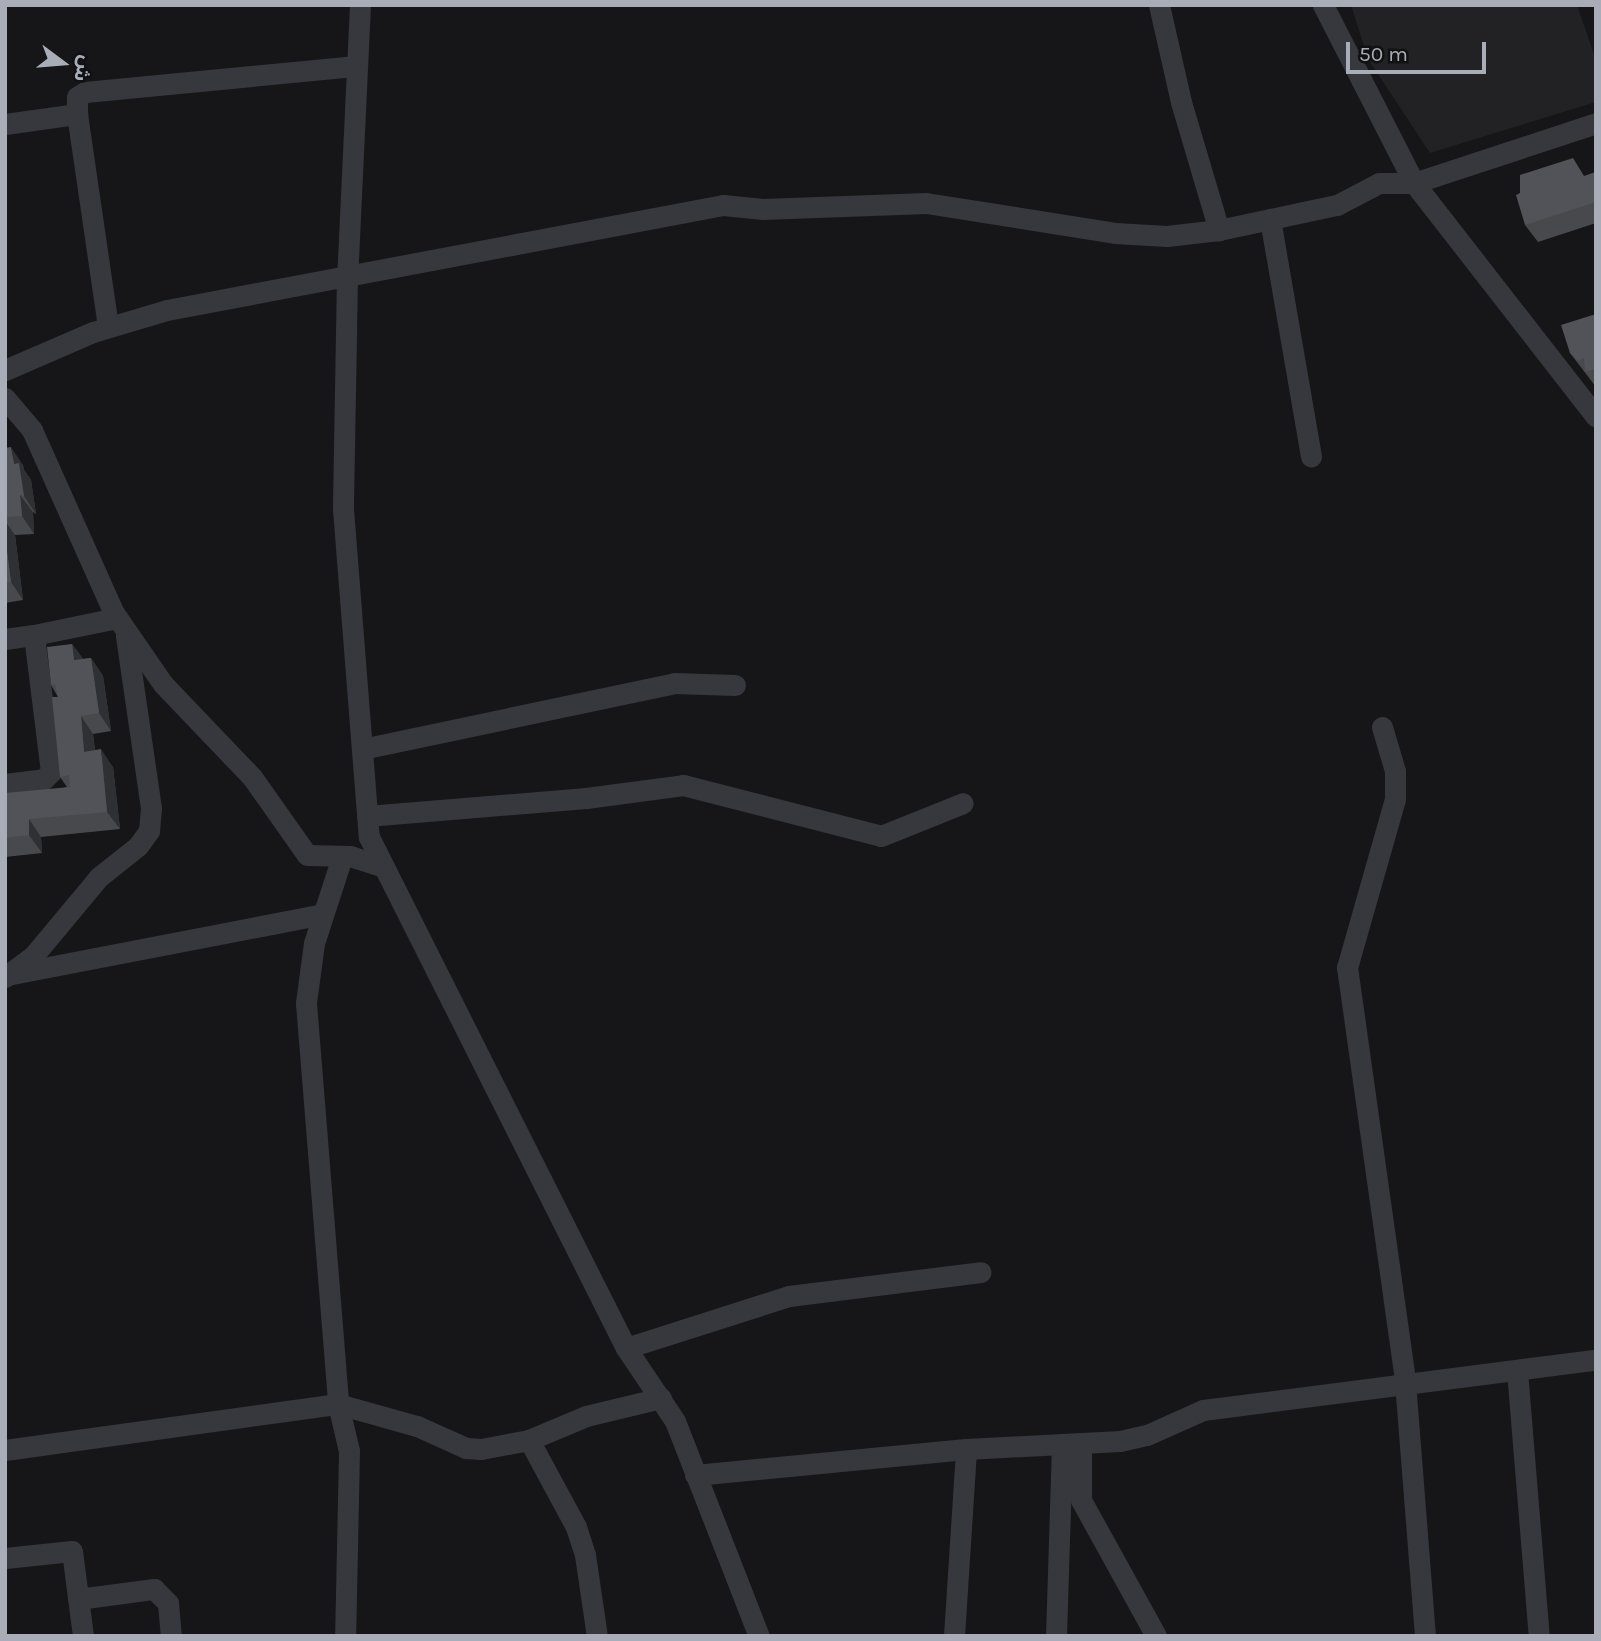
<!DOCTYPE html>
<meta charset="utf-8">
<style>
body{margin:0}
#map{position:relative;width:1601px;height:1641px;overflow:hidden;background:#161618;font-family:Karla,"Noto Sans Arabic",sans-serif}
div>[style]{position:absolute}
.built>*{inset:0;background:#222225}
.minor>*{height:21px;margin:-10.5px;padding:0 10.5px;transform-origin:10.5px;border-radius:10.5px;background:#37383d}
.wall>*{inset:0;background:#47494d}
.shaded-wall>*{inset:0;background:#2f3033}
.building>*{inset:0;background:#525359}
span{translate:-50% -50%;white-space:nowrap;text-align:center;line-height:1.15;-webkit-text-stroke:5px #111113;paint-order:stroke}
.frame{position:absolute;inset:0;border:7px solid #a8adb8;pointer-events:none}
.north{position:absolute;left:28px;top:28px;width:70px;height:70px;-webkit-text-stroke:5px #111113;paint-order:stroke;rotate:106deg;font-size:19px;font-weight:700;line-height:28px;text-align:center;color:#a8adb8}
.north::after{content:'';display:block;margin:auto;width:24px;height:32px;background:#a8adb8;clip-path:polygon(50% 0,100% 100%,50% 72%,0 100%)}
.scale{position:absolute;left:1346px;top:42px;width:140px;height:32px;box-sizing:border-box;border:4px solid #a8adb8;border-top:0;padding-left:9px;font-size:21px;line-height:24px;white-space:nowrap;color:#a8adb8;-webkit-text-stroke:5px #111113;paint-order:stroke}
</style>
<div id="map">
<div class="built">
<i style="clip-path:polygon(1351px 5px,1577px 5px,1596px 60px,1596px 102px,1430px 153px,1368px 59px)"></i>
</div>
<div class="minor">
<i style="left:360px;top:5px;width:271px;rotate:92.7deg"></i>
<i style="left:347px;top:276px;width:233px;rotate:91deg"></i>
<i style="left:343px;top:509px;width:329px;rotate:85.5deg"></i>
<i style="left:369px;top:837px;width:572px;rotate:63.3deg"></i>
<i style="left:626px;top:1348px;width:88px;rotate:56.1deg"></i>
<i style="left:675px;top:1421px;width:231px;rotate:68.7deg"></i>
<i style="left:1159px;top:5px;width:99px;rotate:77.2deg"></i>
<i style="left:1181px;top:102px;width:134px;rotate:73.5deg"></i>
<i style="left:1323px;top:5px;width:200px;rotate:62.9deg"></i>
<i style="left:1414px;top:183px;width:296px;rotate:52.1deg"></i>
<i style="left:77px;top:114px;width:17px;rotate:-90deg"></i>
<i style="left:77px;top:97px;width:9px;rotate:-32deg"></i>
<i style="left:85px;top:92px;width:273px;rotate:-5.5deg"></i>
<i style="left:5px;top:124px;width:73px;rotate:-7.9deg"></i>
<i style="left:77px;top:114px;width:215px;rotate:81.7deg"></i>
<i style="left:1270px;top:219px;width:241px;rotate:80.2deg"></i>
<i style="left:5px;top:370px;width:96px;rotate:-23.4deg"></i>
<i style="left:93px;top:332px;width:77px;rotate:-16.6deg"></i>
<i style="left:167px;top:310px;width:566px;rotate:-10.69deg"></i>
<i style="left:723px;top:205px;width:40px;rotate:5.7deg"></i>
<i style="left:763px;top:209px;width:163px;rotate:-2.1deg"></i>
<i style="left:926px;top:203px;width:191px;rotate:9deg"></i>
<i style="left:1115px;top:233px;width:52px;rotate:3.3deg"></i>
<i style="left:1167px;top:236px;width:52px;rotate:-6.6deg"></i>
<i style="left:1219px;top:230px;width:121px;rotate:-12deg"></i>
<i style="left:1337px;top:205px;width:47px;rotate:-27.6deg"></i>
<i style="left:1379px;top:183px;width:35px"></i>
<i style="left:1414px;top:183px;width:192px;rotate:-18.2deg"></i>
<i style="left:5px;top:398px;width:42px;rotate:49.8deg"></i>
<i style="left:32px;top:430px;width:201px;rotate:65.9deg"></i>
<i style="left:114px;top:613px;width:86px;rotate:55.4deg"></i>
<i style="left:163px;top:684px;width:129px;rotate:46.3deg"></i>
<i style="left:252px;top:777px;width:95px;rotate:54.8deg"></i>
<i style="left:307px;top:855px;width:43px;rotate:1.3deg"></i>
<i style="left:350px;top:856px;width:35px;rotate:18deg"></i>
<i style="left:5px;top:639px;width:29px;rotate:-8deg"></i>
<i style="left:1382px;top:727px;width:46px;rotate:73.5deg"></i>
<i style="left:1395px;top:771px;width:28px;rotate:90deg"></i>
<i style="left:1395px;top:799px;width:175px;rotate:105.9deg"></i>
<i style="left:1347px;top:967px;width:419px;rotate:82deg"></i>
<i style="left:1405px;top:1382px;width:255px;rotate:85.5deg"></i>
<i style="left:362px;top:749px;width:319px;rotate:-11.9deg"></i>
<i style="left:674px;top:683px;width:61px;rotate:1.9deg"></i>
<i style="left:5px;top:784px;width:39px;rotate:-7deg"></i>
<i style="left:44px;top:779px;width:10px;rotate:-45deg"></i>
<i style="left:51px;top:772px;width:138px;rotate:-97.1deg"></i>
<i style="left:34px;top:635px;width:85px;rotate:-11.6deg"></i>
<i style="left:367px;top:816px;width:220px;rotate:-4.7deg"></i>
<i style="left:586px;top:798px;width:98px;rotate:-7.6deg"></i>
<i style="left:683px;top:785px;width:204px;rotate:14.4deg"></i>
<i style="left:881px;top:836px;width:88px;rotate:-21.9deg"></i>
<i style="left:342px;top:857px;width:90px;rotate:108deg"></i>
<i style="left:314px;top:943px;width:61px;rotate:97.6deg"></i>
<i style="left:306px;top:1003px;width:402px;rotate:85.4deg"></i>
<i style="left:338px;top:1404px;width:48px;rotate:76.8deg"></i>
<i style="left:349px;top:1451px;width:185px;rotate:91.2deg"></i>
<i style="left:12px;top:974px;width:317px;rotate:-10.9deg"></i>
<i style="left:5px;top:977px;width:36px;rotate:-37deg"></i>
<i style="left:34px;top:955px;width:102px;rotate:-50.2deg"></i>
<i style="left:99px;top:877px;width:50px;rotate:-38.5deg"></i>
<i style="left:138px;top:846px;width:19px;rotate:-54deg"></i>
<i style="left:149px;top:831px;width:23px;rotate:-85deg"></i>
<i style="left:151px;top:808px;width:174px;rotate:-98.3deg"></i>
<i style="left:626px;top:1348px;width:171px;rotate:-17.7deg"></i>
<i style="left:789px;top:1296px;width:193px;rotate:-7.1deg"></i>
<i style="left:1517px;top:1371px;width:266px;rotate:85.3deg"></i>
<i style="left:529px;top:1440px;width:99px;rotate:61.6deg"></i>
<i style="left:576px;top:1527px;width:29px;rotate:72deg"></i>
<i style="left:585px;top:1555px;width:82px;rotate:81.6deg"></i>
<i style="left:1081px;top:1443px;width:57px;rotate:90deg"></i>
<i style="left:1081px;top:1500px;width:155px;rotate:61.1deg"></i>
<i style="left:5px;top:1450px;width:336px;rotate:-7.9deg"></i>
<i style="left:338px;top:1404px;width:82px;rotate:15.6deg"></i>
<i style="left:417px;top:1426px;width:54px;rotate:24.2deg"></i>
<i style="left:466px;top:1448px;width:15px;rotate:4deg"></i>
<i style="left:481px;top:1449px;width:49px;rotate:-10.6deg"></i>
<i style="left:529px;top:1440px;width:62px;rotate:-22.8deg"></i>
<i style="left:586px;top:1416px;width:77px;rotate:-13.5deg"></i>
<i style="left:695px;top:1475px;width:272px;rotate:-5.5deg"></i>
<i style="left:966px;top:1449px;width:154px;rotate:-3deg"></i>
<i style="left:1120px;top:1441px;width:28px;rotate:-13deg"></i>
<i style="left:1147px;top:1435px;width:61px;rotate:-24.1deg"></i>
<i style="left:1203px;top:1410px;width:396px;rotate:-7.3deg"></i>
<i style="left:5px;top:1558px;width:67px;rotate:-6deg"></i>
<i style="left:72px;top:1551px;width:86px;rotate:82.6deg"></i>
<i style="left:78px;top:1599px;width:77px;rotate:-7.5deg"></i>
<i style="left:154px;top:1589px;width:20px;rotate:45deg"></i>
<i style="left:168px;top:1603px;width:33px;rotate:85deg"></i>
<i style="left:954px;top:1636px;width:187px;rotate:-86.3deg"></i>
<i style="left:1056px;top:1636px;width:192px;rotate:-88.2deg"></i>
</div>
<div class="wall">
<i style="clip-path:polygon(1596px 172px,1596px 223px,1538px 242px,1525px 225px,1585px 176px)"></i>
<i style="clip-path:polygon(1596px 314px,1596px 387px,1570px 353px)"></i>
<i style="clip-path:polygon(5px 448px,23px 465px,24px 470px,31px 480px,36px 514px,33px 512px,34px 534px,15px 535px,23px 600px,5px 603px)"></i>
<i style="clip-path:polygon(72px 644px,83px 659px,91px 658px,103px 676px,111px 731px,93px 734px,95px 750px,113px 767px,120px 829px,41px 837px,42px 853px,5px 857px,5px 805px,67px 787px,60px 777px,58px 697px,51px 685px)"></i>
</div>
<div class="shaded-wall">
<i style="clip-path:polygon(11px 447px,23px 465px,24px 470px,31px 480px,36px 514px,24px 496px,14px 464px)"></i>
<i style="clip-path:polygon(20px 495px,33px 512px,34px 534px,22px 516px)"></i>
<i style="clip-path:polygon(5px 521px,15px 535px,23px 600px,11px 582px,5px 536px)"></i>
<i style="clip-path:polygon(72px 644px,84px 661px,74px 660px)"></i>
<i style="clip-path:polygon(91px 658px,103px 676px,111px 731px,99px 713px)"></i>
<i style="clip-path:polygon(81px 716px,93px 734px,97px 769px,84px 752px)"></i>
<i style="clip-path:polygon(101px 749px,113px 767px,120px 829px,107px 812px)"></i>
<i style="clip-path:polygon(29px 819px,41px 837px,42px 853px,29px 835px)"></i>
</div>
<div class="building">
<i style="clip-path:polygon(1573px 158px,1584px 176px,1596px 172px,1596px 202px,1525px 225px,1516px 195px,1520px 193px,1520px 175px)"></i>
<i style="clip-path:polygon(1596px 314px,1596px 369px,1585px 372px,1584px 358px,1578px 361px,1570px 353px,1561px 325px)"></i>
<i style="clip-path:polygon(11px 447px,14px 464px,19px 463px,24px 496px,20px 495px,22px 516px,5px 517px,5px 448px)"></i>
<i style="clip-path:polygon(5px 536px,11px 582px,5px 583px)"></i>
<i style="clip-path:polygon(72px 644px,74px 660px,91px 658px,99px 713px,81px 716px,84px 752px,101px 749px,107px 812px,29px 819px,29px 835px,5px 838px,5px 793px,70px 787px,69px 775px,60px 777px,52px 697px,58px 697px,55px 684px,51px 685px,47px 647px)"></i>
</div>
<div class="frame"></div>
<div class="north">ش</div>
<div class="scale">50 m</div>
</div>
